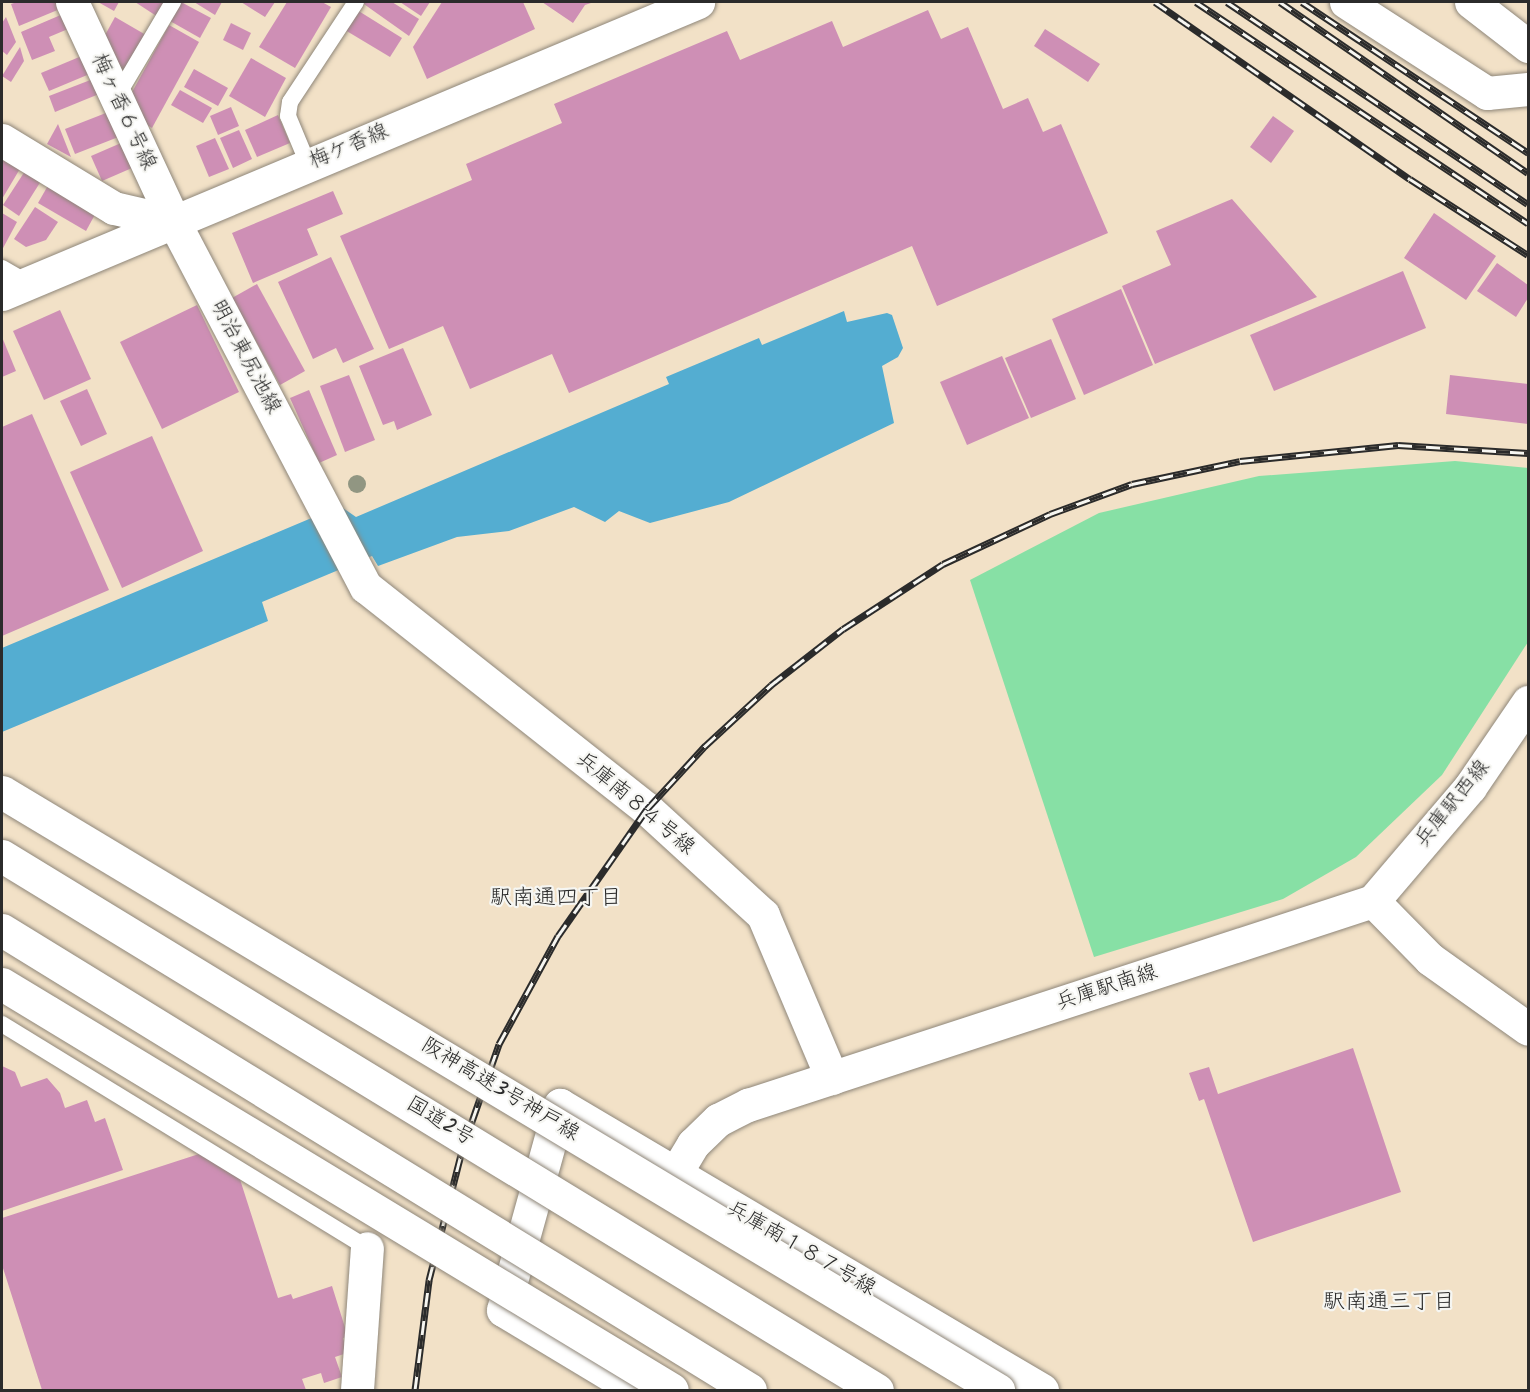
<!DOCTYPE html>
<meta charset="utf-8">
<style>
body{margin:0}
#map{position:relative;width:1530px;height:1392px;overflow:hidden;background:#f2e1c7;font-family:Kalam,"Klee One",sans-serif}
div>[style]{position:absolute}
.green>*{inset:0;background:#87e0a5}
.water>*{inset:0;background:#54add1}
.building>*{inset:0;background:#ce8fb5}
.roads{filter:drop-shadow(0 0 2px #8e8679) drop-shadow(0 0 2px #8e8679)}
.service>*{height:16px;margin:-8px;padding:0 8px;transform-origin:8px;border-radius:8px;background:#fff}
.minor>*{height:33px;margin:-16.5px;padding:0 16.5px;transform-origin:16.5px;border-radius:16.5px;background:#fff}
.tertiary>*{height:33px;margin:-16.5px;padding:0 16.5px;transform-origin:16.5px;border-radius:16.5px;background:#fff}
.rail>*{height:7px;margin-top:-3.5px;transform-origin:0;background:repeating-linear-gradient(90deg,#f6f6f2 0 14px,#2b2b2b 0 28px);box-sizing:border-box;border-block:2px solid #2b2b2b}
.bridges{filter:drop-shadow(0 0 2px #8e8679) drop-shadow(0 0 2px #8e8679)}
.trunk-bridge>*{height:33px;margin:-16.5px;padding:0 16.5px;transform-origin:16.5px;border-radius:16.5px;background:#fff}
.motorway-bridge>*{height:33px;margin:-16.5px;padding:0 16.5px;transform-origin:16.5px;border-radius:16.5px;background:#fff}
.trees>*{width:18px;height:18px;margin:-9px;border-radius:50%;background:#919682}
span{translate:-50% -50%;white-space:nowrap;text-align:center;line-height:1.15;-webkit-text-stroke:4.5px #f6f6f2;paint-order:stroke}
.street-label{font-size:21px;color:#2b2b2b}
.neighbourhood-label{font-size:22px;color:#2b2b2b}
.frame{position:absolute;inset:0;border:3px solid #2b2b2b;pointer-events:none}
</style>
<div id="map">
<div class="green">
<i style="clip-path:polygon(1455px 461px,1528px 468px,1528px 642px,1442px 775px,1356px 857px,1283px 899px,1094px 957px,970px 580px,1099px 513px,1259px 476px)"></i>
</div>
<div class="water">
<i style="clip-path:polygon(844px 311px,847px 322px,887px 313px,892px 315px,903px 348px,898px 357px,882px 366px,894px 423px,729px 502px,650px 523px,619px 511px,605px 522px,574px 507px,509px 531px,457px 537px,378px 566px,372px 556px,262px 602px,268px 621px,2px 732px,2px 648px,340px 506px,356px 517px,669px 384px,666px 377px,759px 338px,762px 345px)"></i>
</div>
<div class="building">
<i style="clip-path:polygon(17px 2px,57px 2px,60px 9px,19px 26px,11px 4px)"></i>
<i style="clip-path:polygon(98px 2px,119px 2px,114px 11px)"></i>
<i style="clip-path:polygon(135px 2px,165px 2px,158px 17px)"></i>
<i style="clip-path:polygon(181px 2px,211px 18px,200px 38px,170px 21px)"></i>
<i style="clip-path:polygon(194px 2px,222px 2px,215px 15px)"></i>
<i style="clip-path:polygon(241px 2px,275px 2px,265px 17px)"></i>
<i style="clip-path:polygon(287px 2px,322px 2px,331px 7px,295px 68px,259px 47px)"></i>
<i style="clip-path:polygon(361px 2px,392px 2px,419px 19px,409px 36px)"></i>
<i style="clip-path:polygon(400px 2px,430px 2px,421px 16px)"></i>
<i style="clip-path:polygon(442px 2px,523px 2px,535px 29px,427px 79px,413px 47px)"></i>
<i style="clip-path:polygon(542px 2px,594px 2px,585px 5px,573px 23px)"></i>
<i style="clip-path:polygon(357px 10px,402px 38px,390px 57px,345px 30px)"></i>
<i style="clip-path:polygon(928px 10px,941px 39px,968px 27px,1003px 109px,1028px 98px,1043px 132px,1061px 124px,1108px 233px,937px 306px,912px 246px,569px 393px,552px 354px,470px 389px,443px 326px,389px 349px,340px 236px,472px 180px,466px 164px,562px 123px,554px 104px,727px 31px,740px 60px,832px 21px,843px 47px)"></i>
<i style="clip-path:polygon(63px 14px,68px 29px,49px 37px,55px 51px,32px 60px,21px 32px)"></i>
<i style="clip-path:polygon(6px 17px,16px 42px,7px 55px,2px 51px,2px 23px)"></i>
<i style="clip-path:polygon(115px 17px,146px 35px,122px 78px,104px 37px)"></i>
<i style="clip-path:polygon(231px 23px,251px 33px,243px 50px,223px 40px)"></i>
<i style="clip-path:polygon(169px 25px,199px 42px,152px 128px,144px 123px,131px 94px)"></i>
<i style="clip-path:polygon(1045px 29px,1100px 64px,1088px 82px,1034px 46px)"></i>
<i style="clip-path:polygon(20px 47px,24px 61px,11px 82px,2px 76px)"></i>
<i style="clip-path:polygon(84px 55px,92px 73px,49px 91px,41px 73px)"></i>
<i style="clip-path:polygon(251px 58px,286px 78px,265px 117px,229px 96px)"></i>
<i style="clip-path:polygon(194px 69px,228px 88px,218px 106px,184px 87px)"></i>
<i style="clip-path:polygon(93px 79px,99px 94px,55px 112px,49px 96px)"></i>
<i style="clip-path:polygon(180px 90px,212px 108px,203px 123px,171px 105px)"></i>
<i style="clip-path:polygon(231px 107px,239px 126px,218px 135px,210px 116px)"></i>
<i style="clip-path:polygon(111px 111px,121px 136px,75px 154px,65px 129px)"></i>
<i style="clip-path:polygon(278px 115px,290px 143px,257px 157px,245px 130px)"></i>
<i style="clip-path:polygon(1273px 116px,1294px 131px,1271px 163px,1250px 147px)"></i>
<i style="clip-path:polygon(58px 124px,71px 157px,47px 144px)"></i>
<i style="clip-path:polygon(239px 130px,252px 159px,233px 168px,220px 138px)"></i>
<i style="clip-path:polygon(215px 138px,229px 169px,209px 177px,196px 146px)"></i>
<i style="clip-path:polygon(121px 143px,132px 168px,102px 181px,91px 156px)"></i>
<i style="clip-path:polygon(2px 154px,21px 167px,2px 199px)"></i>
<i style="clip-path:polygon(25px 171px,41px 181px,19px 216px,3px 205px)"></i>
<i style="clip-path:polygon(50px 182px,98px 209px,86px 231px,38px 203px)"></i>
<i style="clip-path:polygon(333px 191px,343px 214px,307px 229px,318px 255px,253px 283px,232px 233px)"></i>
<i style="clip-path:polygon(1232px 199px,1317px 297px,1155px 364px,1122px 286px,1171px 265px,1156px 231px)"></i>
<i style="clip-path:polygon(35px 207px,58px 222px,46px 240px,26px 247px,14px 239px)"></i>
<i style="clip-path:polygon(2px 213px,17px 222px,2px 250px)"></i>
<i style="clip-path:polygon(1434px 213px,1496px 256px,1466px 300px,1404px 258px)"></i>
<i style="clip-path:polygon(331px 257px,374px 349px,343px 363px,336px 348px,313px 359px,278px 282px)"></i>
<i style="clip-path:polygon(1497px 263px,1528px 285px,1528px 298px,1516px 317px,1477px 291px)"></i>
<i style="clip-path:polygon(1403px 271px,1426px 328px,1274px 391px,1250px 335px)"></i>
<i style="clip-path:polygon(257px 284px,305px 371px,280px 385px,232px 298px)"></i>
<i style="clip-path:polygon(1121px 289px,1153px 365px,1084px 395px,1052px 319px)"></i>
<i style="clip-path:polygon(197px 305px,239px 392px,162px 429px,120px 342px)"></i>
<i style="clip-path:polygon(60px 310px,91px 379px,44px 400px,13px 331px)"></i>
<i style="clip-path:polygon(2px 337px,16px 371px,2px 377px)"></i>
<i style="clip-path:polygon(1051px 339px,1076px 399px,1031px 418px,1005px 358px)"></i>
<i style="clip-path:polygon(403px 348px,432px 415px,397px 430px,394px 421px,383px 425px,359px 366px)"></i>
<i style="clip-path:polygon(1002px 356px,1029px 418px,967px 445px,940px 382px)"></i>
<i style="clip-path:polygon(349px 375px,375px 440px,345px 452px,320px 386px)"></i>
<i style="clip-path:polygon(1450px 375px,1528px 384px,1528px 424px,1446px 414px)"></i>
<i style="clip-path:polygon(87px 389px,107px 434px,81px 446px,60px 401px)"></i>
<i style="clip-path:polygon(309px 390px,337px 455px,319px 463px,290px 398px)"></i>
<i style="clip-path:polygon(32px 414px,109px 590px,2px 636px,2px 427px)"></i>
<i style="clip-path:polygon(152px 436px,203px 551px,122px 588px,70px 472px)"></i>
<i style="clip-path:polygon(1353px 1048px,1401px 1192px,1253px 1242px,1204px 1099px,1199px 1101px,1189px 1073px,1209px 1067px,1218px 1094px)"></i>
<i style="clip-path:polygon(2px 1066px,15px 1072px,21px 1087px,47px 1078px,60px 1093px,65px 1108px,87px 1100px,95px 1122px,105px 1118px,123px 1170px,2px 1211px)"></i>
<i style="clip-path:polygon(202px 1153px,237px 1170px,278px 1298px,291px 1294px,293px 1299px,332px 1286px,348px 1337px,343px 1338px,347px 1353px,335px 1357px,342px 1377px,324px 1383px,321px 1373px,302px 1379px,306px 1390px,42px 1390px,2px 1265px,2px 1218px)"></i>
</div>
<div class="roads">
<div class="service">
<i style="left:116px;top:98px;width:112px;rotate:-59.3deg"></i>
<i style="left:308px;top:164px;width:52px;rotate:-112.6deg"></i>
<i style="left:288px;top:116px;width:14px;rotate:-82deg"></i>
<i style="left:290px;top:102px;width:120px;rotate:-56.6deg"></i>
<i style="left:2px;top:268px;width:30px;rotate:30deg"></i>
<i style="left:2px;top:1024px;width:428px;rotate:31.5deg"></i>
</div>
<div class="minor">
<i style="left:72px;top:2px;width:242px;rotate:65.1deg"></i>
<i style="left:174px;top:222px;width:412px;rotate:62.3deg"></i>
<i style="left:366px;top:587px;width:358px;rotate:38.3deg"></i>
<i style="left:647px;top:809px;width:157px;rotate:42.4deg"></i>
<i style="left:763px;top:915px;width:177px;rotate:67.1deg"></i>
<i style="left:1346px;top:2px;width:168px;rotate:32.8deg"></i>
<i style="left:1487px;top:93px;width:41px;rotate:-5.6deg"></i>
<i style="left:2px;top:140px;width:131px;rotate:31.3deg"></i>
<i style="left:114px;top:208px;width:62px;rotate:13.1deg"></i>
<i style="left:357px;top:1390px;width:142px;rotate:-86deg"></i>
<i style="left:636px;top:1390px;width:155px;rotate:-149deg"></i>
<i style="left:503px;top:1310px;width:213px;rotate:-74.5deg"></i>
<i style="left:560px;top:1105px;width:560px;rotate:30.6deg"></i>
</div>
<div class="tertiary">
<i style="left:1471px;top:2px;width:72px;rotate:37.7deg"></i>
<i style="left:2px;top:294px;width:755px;rotate:-22.76deg"></i>
<i style="left:1373px;top:901px;width:150px;rotate:-49.6deg"></i>
<i style="left:1470px;top:787px;width:103px;rotate:-55.7deg"></i>
<i style="left:675px;top:1174px;width:35px;rotate:-59deg"></i>
<i style="left:693px;top:1144px;width:35px;rotate:-44deg"></i>
<i style="left:718px;top:1120px;width:34px;rotate:-27deg"></i>
<i style="left:748px;top:1105px;width:657px;rotate:-18.08deg"></i>
<i style="left:1373px;top:901px;width:81px;rotate:45.5deg"></i>
<i style="left:1430px;top:959px;width:120px;rotate:35.5deg"></i>
</div>
</div>
<div class="rail">
<i style="left:1155px;top:2px;width:310px;rotate:34.8deg"></i>
<i style="left:1410px;top:179px;width:140px;rotate:32.8deg"></i>
<i style="left:1196px;top:2px;width:399px;rotate:33.7deg"></i>
<i style="left:1227px;top:2px;width:362px;rotate:33.9deg"></i>
<i style="left:1280px;top:2px;width:301px;rotate:34.6deg"></i>
<i style="left:1302px;top:2px;width:272px;rotate:33.7deg"></i>
<i style="left:415px;top:1390px;width:111px;rotate:-82.7deg"></i>
<i style="left:429px;top:1280px;width:137px;rotate:-75.7deg"></i>
<i style="left:463px;top:1147px;width:109px;rotate:-70.7deg"></i>
<i style="left:499px;top:1044px;width:123px;rotate:-61.4deg"></i>
<i style="left:558px;top:936px;width:155px;rotate:-55deg"></i>
<i style="left:647px;top:809px;width:86px;rotate:-47.4deg"></i>
<i style="left:705px;top:746px;width:90px;rotate:-42.7deg"></i>
<i style="left:771px;top:685px;width:91px;rotate:-37.9deg"></i>
<i style="left:843px;top:629px;width:119px;rotate:-33deg"></i>
<i style="left:943px;top:564px;width:118px;rotate:-25deg"></i>
<i style="left:1050px;top:514px;width:87px;rotate:-20.1deg"></i>
<i style="left:1132px;top:484px;width:110px;rotate:-12deg"></i>
<i style="left:1240px;top:461px;width:159px;rotate:-5.8deg"></i>
<i style="left:1398px;top:445px;width:130px;rotate:3.5deg"></i>
</div>
<div class="bridges">
<div class="trunk-bridge">
<i style="left:2px;top:856px;width:1025px;rotate:31.4deg"></i>
<i style="left:2px;top:930px;width:878px;rotate:31.59deg"></i>
</div>
<div class="motorway-bridge">
<i style="left:2px;top:792px;width:1162px;rotate:30.98deg"></i>
<i style="left:2px;top:984px;width:783px;rotate:31.21deg"></i>
</div>
</div>
<div class="trees">
<i style="left:357px;top:484px"></i>
</div>
<div class="street-label">
<span style="left:123px;top:112px;rotate:65deg">梅ヶ香６号線</span>
<span style="left:349px;top:147px;rotate:-23deg">梅ケ香線</span>
<span style="left:245px;top:357px;rotate:62deg">明治東尻池線</span>
<span style="left:635px;top:804px;rotate:40deg">兵庫南８４号線</span>
<span style="left:1453px;top:804px;rotate:-51deg">兵庫駅西線</span>
<span style="left:1107px;top:988px;rotate:-18deg">兵庫駅南線</span>
<span style="left:500px;top:1090px;rotate:31deg">阪神高速3号神戸線</span>
<span style="left:440px;top:1122px;rotate:31deg">国道2号</span>
<span style="left:801px;top:1249px;rotate:30deg">兵庫南１８７号線</span>
</div>
<div class="neighbourhood-label">
<span style="left:556px;top:899px">駅南通四丁目</span>
<span style="left:1389px;top:1303px">駅南通三丁目</span>
</div>
<div class="frame"></div>
</div>
